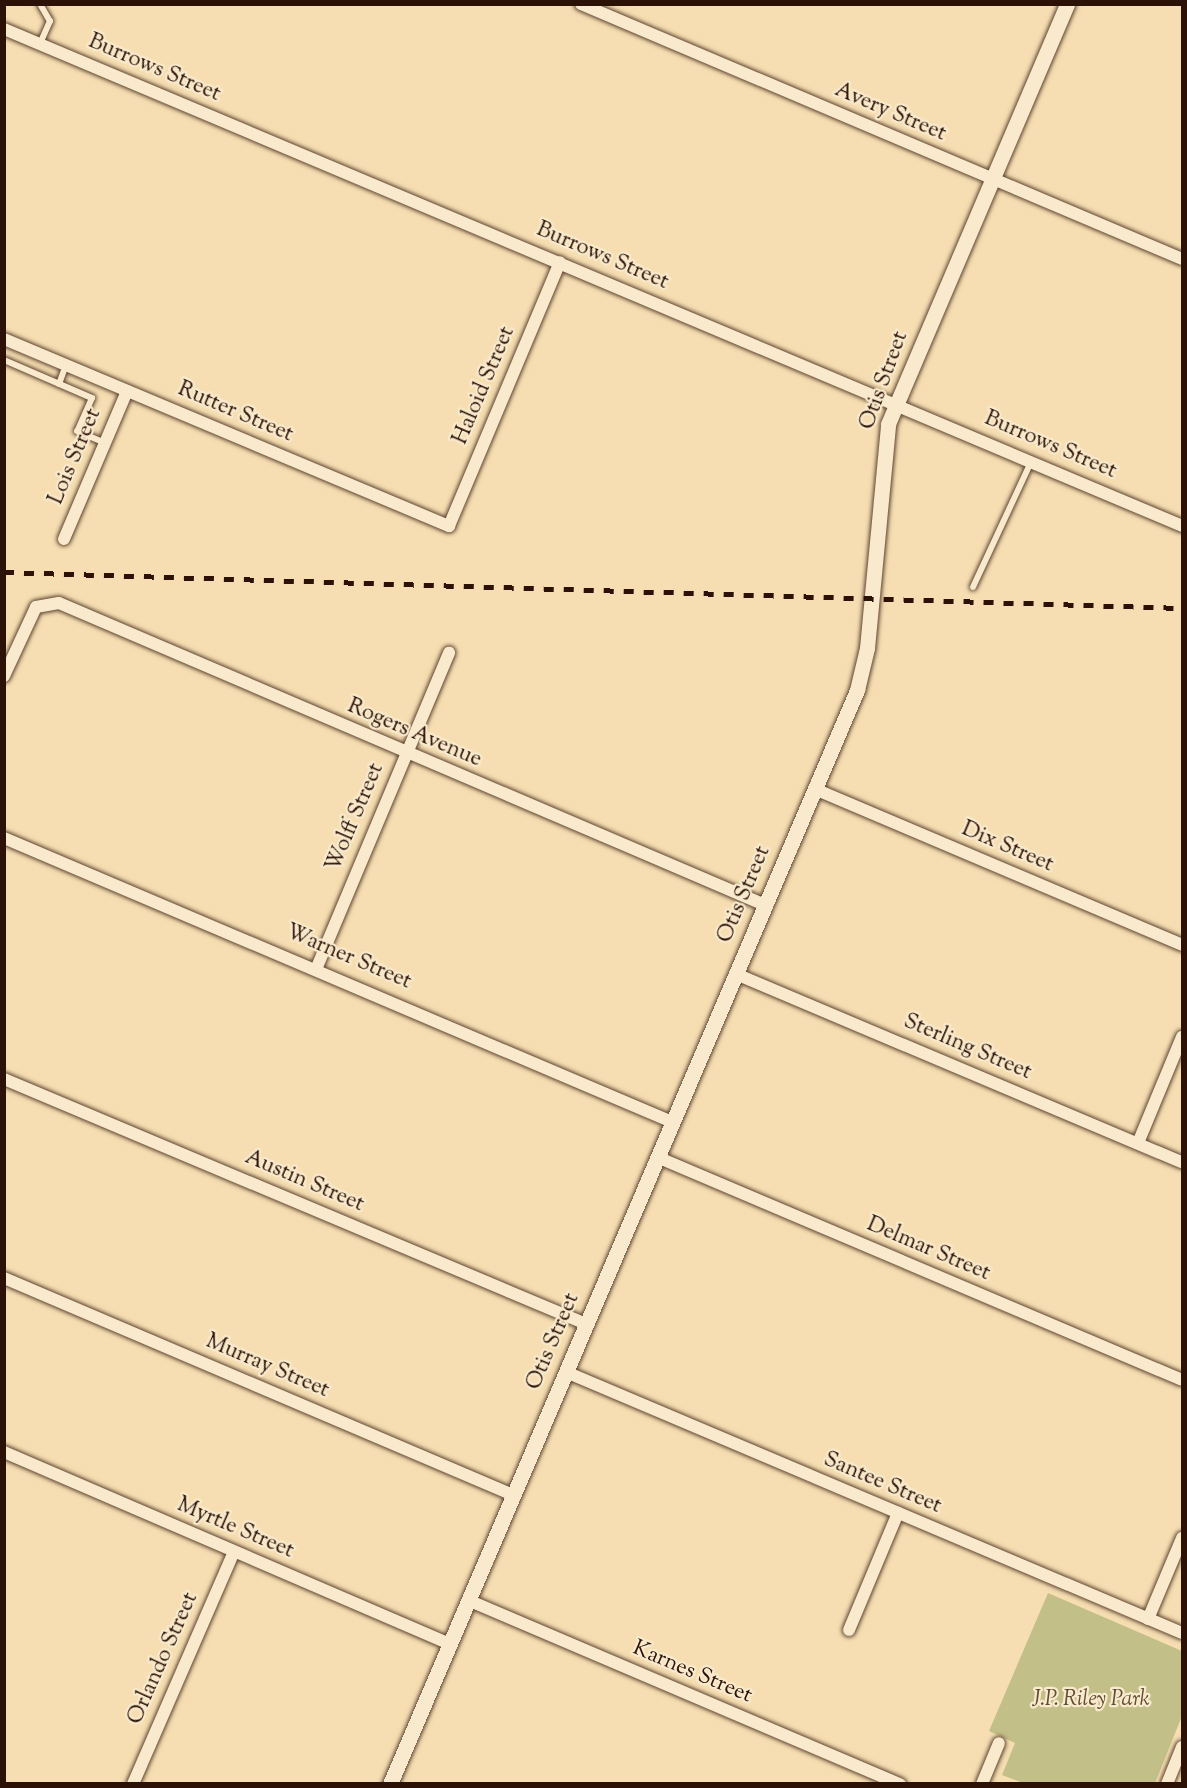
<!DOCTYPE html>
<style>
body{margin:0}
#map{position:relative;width:1187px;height:1788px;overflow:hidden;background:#f6deb2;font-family:"Sorts Mill Goudy",serif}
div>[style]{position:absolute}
.green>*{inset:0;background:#c3bf88}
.roads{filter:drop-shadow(0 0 2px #5e4431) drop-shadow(0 0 2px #5e4431)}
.service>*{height:6px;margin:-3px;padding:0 3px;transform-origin:3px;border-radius:3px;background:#f9eacd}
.minor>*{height:12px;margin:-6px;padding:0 6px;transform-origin:6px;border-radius:6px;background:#f9eacd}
.tertiary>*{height:15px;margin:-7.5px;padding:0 7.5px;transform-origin:7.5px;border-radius:7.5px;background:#f9eacd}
.rail>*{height:4.5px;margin-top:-2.25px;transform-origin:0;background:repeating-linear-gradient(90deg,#2c1106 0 10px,transparent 0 20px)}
span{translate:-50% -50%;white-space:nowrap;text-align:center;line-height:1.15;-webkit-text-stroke:4.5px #f9eacd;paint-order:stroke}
.street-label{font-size:22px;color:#2c1106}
.park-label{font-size:22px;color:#614e34;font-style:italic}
.frame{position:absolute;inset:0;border:6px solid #2c1106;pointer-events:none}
</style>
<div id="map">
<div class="green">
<i style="clip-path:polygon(1048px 1593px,1182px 1651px,1182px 1716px,1155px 1783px,1023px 1783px,1002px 1775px,1015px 1743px,989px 1731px)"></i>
</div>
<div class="roads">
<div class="service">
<i style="left:40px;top:4px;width:20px;rotate:60deg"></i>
<i style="left:50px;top:21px;width:24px;rotate:114deg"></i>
<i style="left:4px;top:360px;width:96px;rotate:23.4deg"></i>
<i style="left:92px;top:398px;width:36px;rotate:114deg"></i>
<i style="left:77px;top:431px;width:30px;rotate:23deg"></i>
<i style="left:59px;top:384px;width:20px;rotate:-70deg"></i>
<i style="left:973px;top:587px;width:138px;rotate:-65.1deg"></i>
</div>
<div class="minor">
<i style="left:581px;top:4px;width:653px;rotate:22.99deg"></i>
<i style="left:4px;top:29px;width:1279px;rotate:22.87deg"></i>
<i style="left:4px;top:339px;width:483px;rotate:22.8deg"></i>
<i style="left:449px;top:526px;width:286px;rotate:-67.2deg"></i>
<i style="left:64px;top:539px;width:161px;rotate:-66.9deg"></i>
<i style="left:4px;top:676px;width:76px;rotate:-65.1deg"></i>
<i style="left:36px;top:607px;width:23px;rotate:-10deg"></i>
<i style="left:59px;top:603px;width:768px;rotate:23.16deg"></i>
<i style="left:815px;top:789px;width:399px;rotate:23deg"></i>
<i style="left:4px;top:838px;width:726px;rotate:23.03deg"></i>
<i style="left:317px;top:967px;width:341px;rotate:-67.2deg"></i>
<i style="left:736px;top:974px;width:484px;rotate:22.9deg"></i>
<i style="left:4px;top:1079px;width:631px;rotate:22.83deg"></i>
<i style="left:1138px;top:1143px;width:115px;rotate:-67.5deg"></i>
<i style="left:657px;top:1157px;width:570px;rotate:23.01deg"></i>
<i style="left:4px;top:1278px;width:553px;rotate:23.09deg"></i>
<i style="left:566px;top:1372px;width:669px;rotate:22.96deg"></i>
<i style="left:4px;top:1452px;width:486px;rotate:23.3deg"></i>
<i style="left:468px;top:1600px;width:470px;rotate:23.1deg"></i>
<i style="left:1148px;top:1619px;width:88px;rotate:-67.2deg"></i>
<i style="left:849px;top:1630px;width:127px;rotate:-67.3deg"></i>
<i style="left:133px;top:1784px;width:253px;rotate:-66.5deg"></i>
<i style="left:982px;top:1784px;width:44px;rotate:-67.5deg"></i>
<i style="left:1167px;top:1784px;width:40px;rotate:-68deg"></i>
</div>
<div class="tertiary">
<i style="left:390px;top:1784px;width:1190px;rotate:-66.88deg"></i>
<i style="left:857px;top:690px;width:43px;rotate:-76.6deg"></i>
<i style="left:867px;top:648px;width:225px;rotate:-84.6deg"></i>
<i style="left:888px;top:424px;width:457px;rotate:-66.9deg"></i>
</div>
</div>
<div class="rail">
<i style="left:4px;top:572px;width:1179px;rotate:1.75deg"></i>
</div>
<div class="street-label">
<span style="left:154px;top:69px;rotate:23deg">Burrows Street</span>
<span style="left:890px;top:113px;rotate:23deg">Avery Street</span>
<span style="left:602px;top:257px;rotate:23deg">Burrows Street</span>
<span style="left:885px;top:381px;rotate:-70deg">Otis Street</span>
<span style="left:485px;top:386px;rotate:-67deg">Haloid Street</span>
<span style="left:235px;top:413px;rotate:23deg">Rutter Street</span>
<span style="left:1050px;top:446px;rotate:23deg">Burrows Street</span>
<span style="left:76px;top:457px;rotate:-67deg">Lois Street</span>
<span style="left:414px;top:734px;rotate:23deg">Rogers Avenue</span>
<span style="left:356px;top:818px;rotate:-67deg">Wolff Street</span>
<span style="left:1007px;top:848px;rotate:23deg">Dix Street</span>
<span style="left:745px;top:895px;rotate:-67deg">Otis Street</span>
<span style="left:348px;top:958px;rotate:23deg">Warner Street</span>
<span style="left:967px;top:1048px;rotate:23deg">Sterling Street</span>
<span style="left:304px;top:1182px;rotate:23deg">Austin Street</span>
<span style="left:928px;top:1250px;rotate:23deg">Delmar Street</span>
<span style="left:554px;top:1342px;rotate:-67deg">Otis Street</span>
<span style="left:267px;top:1367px;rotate:23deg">Murray Street</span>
<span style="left:882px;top:1484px;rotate:23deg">Santee Street</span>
<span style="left:235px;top:1529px;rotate:23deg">Myrtle Street</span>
<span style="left:164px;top:1659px;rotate:-66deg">Orlando Street</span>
<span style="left:692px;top:1673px;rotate:23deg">Karnes Street</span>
</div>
<div class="park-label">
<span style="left:1091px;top:1701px">J.P. Riley Park</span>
</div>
<div class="frame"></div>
</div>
